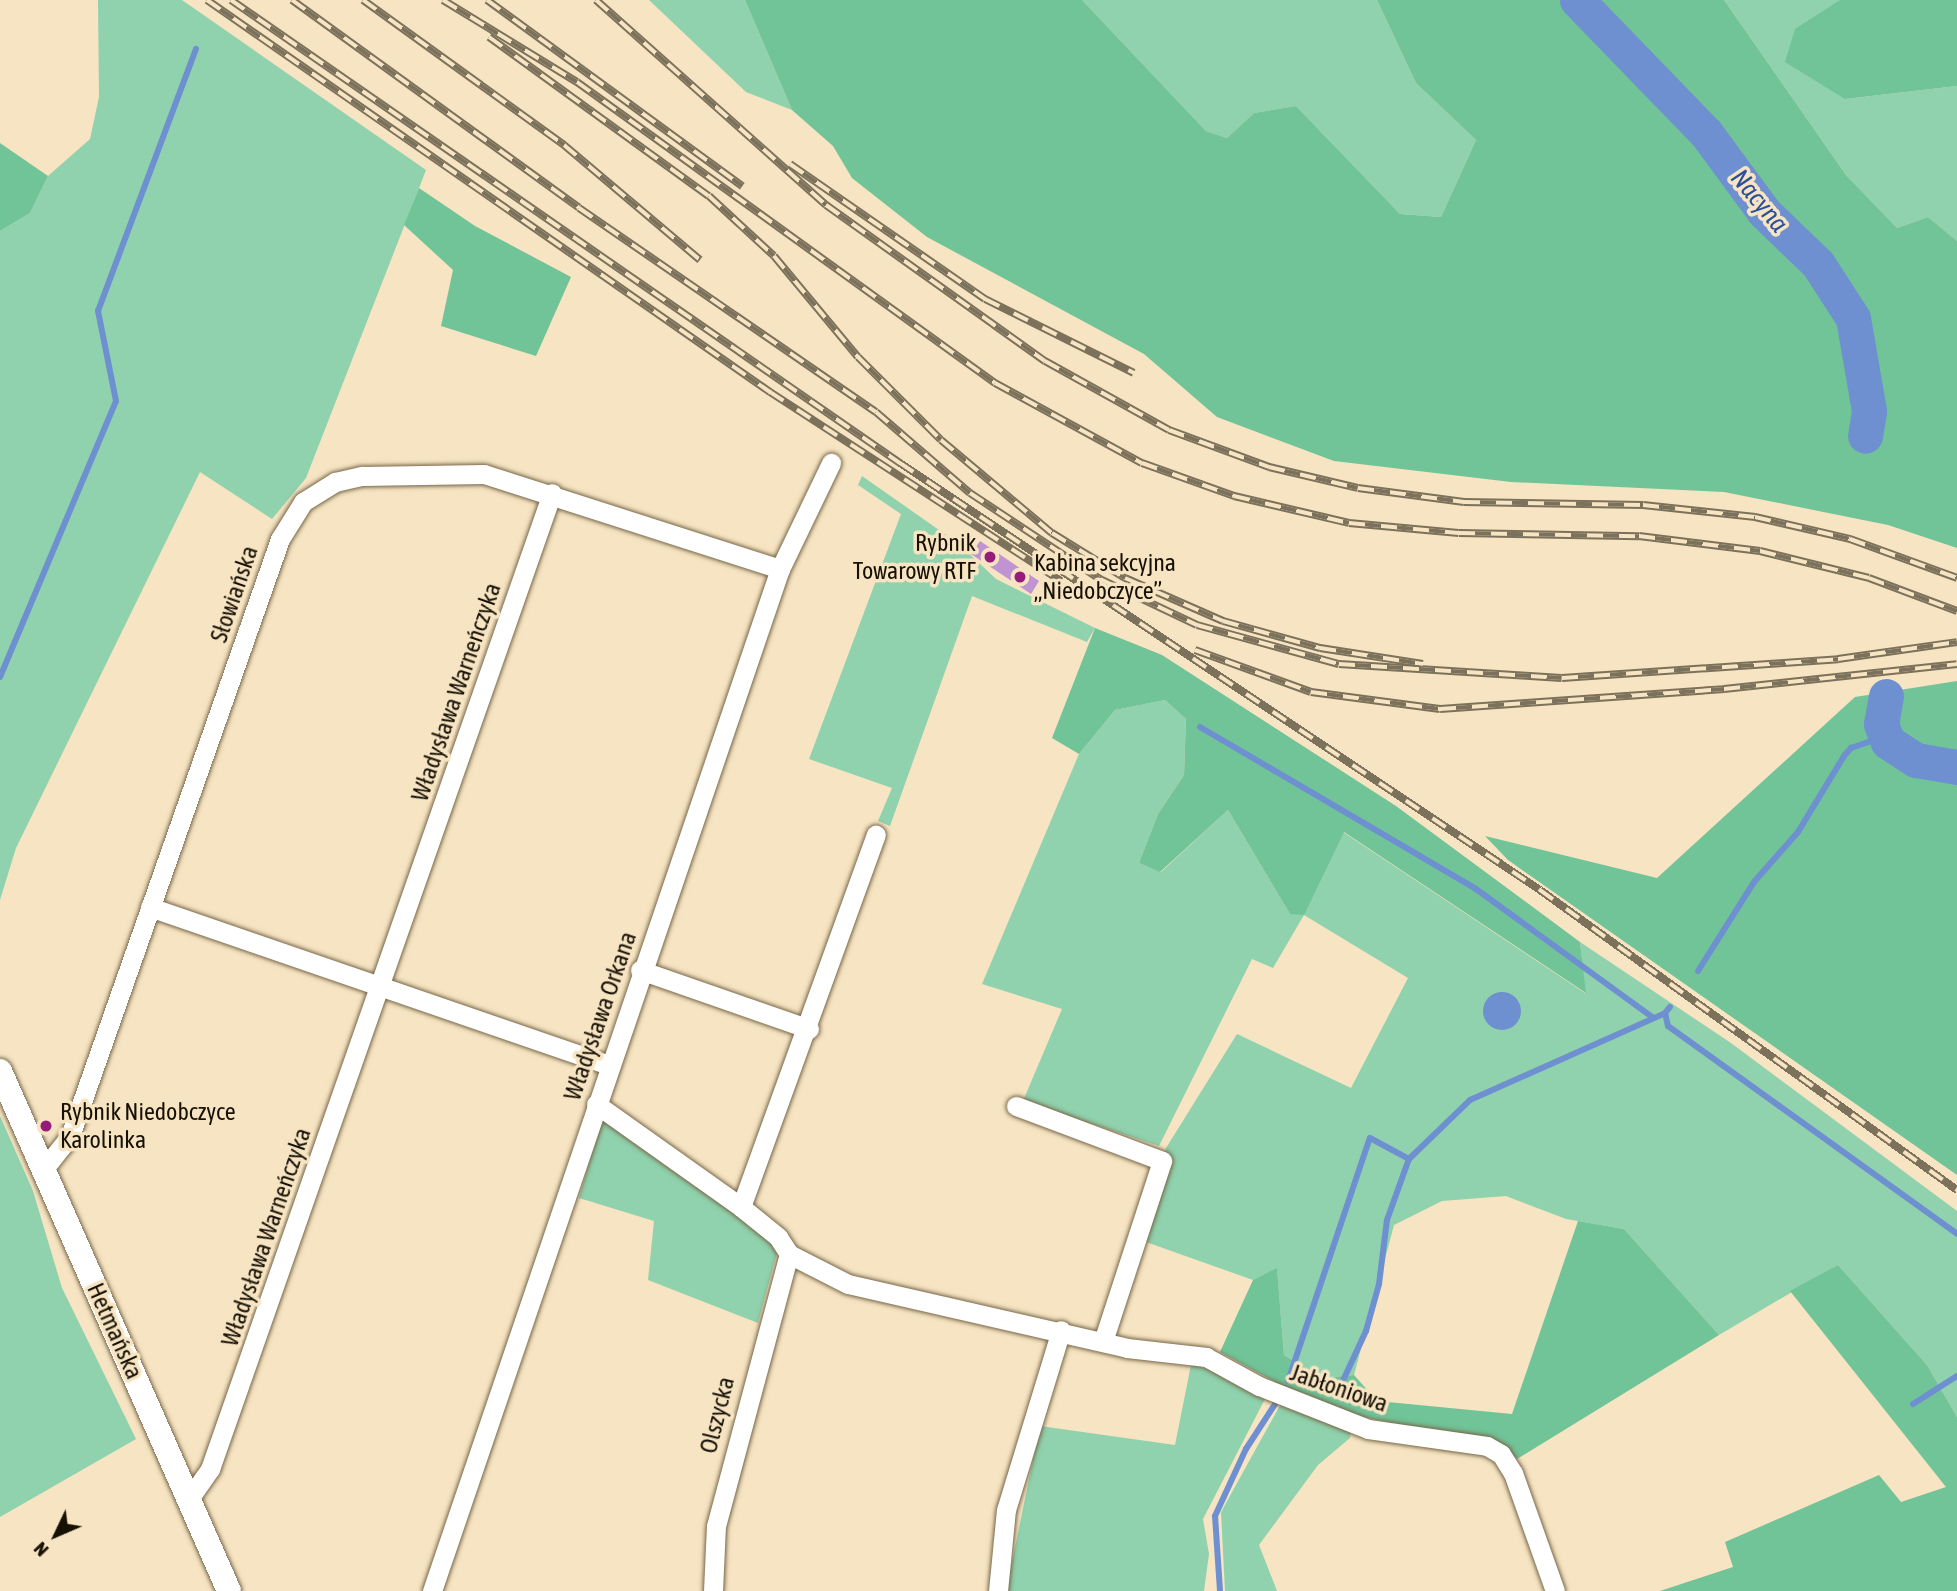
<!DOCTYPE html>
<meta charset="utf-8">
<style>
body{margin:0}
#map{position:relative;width:1957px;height:1591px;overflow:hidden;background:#f6e4c2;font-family:"Asap Condensed",sans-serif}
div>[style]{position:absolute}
.green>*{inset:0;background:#8fd2ad}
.forest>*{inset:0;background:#71c398}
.water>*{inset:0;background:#6e90d0}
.round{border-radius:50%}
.stream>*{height:6px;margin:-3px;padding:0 3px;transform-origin:3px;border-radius:3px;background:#6e90d0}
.river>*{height:35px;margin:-17.5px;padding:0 17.5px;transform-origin:17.5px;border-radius:17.5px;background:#6e90d0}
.building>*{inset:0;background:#c093d3}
.roads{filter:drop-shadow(0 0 2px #776749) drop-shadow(0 0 2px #776749)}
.minor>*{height:19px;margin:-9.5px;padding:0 9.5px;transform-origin:9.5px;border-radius:9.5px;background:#fff}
.tertiary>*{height:24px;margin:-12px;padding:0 12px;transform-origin:12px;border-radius:12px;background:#fff}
.rail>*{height:8px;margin-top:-4px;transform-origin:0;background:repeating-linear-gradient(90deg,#f6e4c2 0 16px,#7c715b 0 32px);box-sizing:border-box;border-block:2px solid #7c715b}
.dots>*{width:19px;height:19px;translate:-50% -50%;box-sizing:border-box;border:4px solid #f6e4c2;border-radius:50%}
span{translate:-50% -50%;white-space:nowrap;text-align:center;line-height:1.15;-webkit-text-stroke:7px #f6e4c2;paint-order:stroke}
.poi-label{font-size:24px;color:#161005}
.right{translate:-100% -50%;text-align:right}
.left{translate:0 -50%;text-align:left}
.street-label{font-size:24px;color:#161005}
.water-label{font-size:26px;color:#2a509d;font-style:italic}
.north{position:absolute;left:21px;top:1500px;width:70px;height:70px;-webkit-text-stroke:5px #f6e4c2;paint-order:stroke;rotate:226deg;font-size:19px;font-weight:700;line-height:28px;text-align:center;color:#161005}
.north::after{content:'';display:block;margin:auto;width:24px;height:32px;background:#161005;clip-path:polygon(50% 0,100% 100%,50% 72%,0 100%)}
</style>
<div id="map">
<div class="green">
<i style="clip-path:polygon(98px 0,182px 0,426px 170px,306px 478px,272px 519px,200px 472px,16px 848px,0 900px,0 231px,30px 213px,48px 176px,90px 139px,99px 97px)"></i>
<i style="clip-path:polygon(649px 0,745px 0,792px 110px,746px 92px)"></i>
<i style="clip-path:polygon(1082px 0,1377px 0,1416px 83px,1476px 140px,1441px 217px,1400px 214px,1296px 106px,1254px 113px,1227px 138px,1206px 131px)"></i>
<i style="clip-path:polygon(1724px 0,1840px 0,1836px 5px,1845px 99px,1957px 86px,1957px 241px,1928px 217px,1897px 228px,1846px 175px)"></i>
<i style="clip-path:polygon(862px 476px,959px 544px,996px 579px,1095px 628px,1087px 642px,972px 596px,890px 826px,878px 821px,892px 788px,809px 759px,901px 514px,858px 485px)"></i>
<i style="clip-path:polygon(1165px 700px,1186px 719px,1184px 775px,1158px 814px,1139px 863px,1161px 872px,1228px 810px,1290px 914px,1343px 832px,1585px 993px,1580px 942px,1731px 1043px,1957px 1211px,1957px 1417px,1927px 1365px,1838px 1265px,1719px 1335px,1624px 1229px,1566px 1219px,1506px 1196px,1442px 1201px,1394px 1225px,1354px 1375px,1322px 1378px,1284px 1355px,1277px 1269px,1253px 1280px,1146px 1242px,1166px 1148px,1237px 1034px,1351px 1088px,1408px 978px,1304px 915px,1273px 968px,1252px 959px,1159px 1146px,1023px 1101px,1062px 1009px,982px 984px,1079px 754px,1115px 710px)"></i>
<i style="clip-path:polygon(0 1116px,33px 1191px,62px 1288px,136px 1439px,0 1517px)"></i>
<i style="clip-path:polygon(602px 1118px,702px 1184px,778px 1249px,758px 1323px,648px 1280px,654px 1221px,579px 1198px)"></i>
<i style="clip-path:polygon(1191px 1365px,1217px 1371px,1265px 1399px,1203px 1519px,1209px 1554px,1204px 1591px,1006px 1591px,1040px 1426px,1175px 1445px)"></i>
<i style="clip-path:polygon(1283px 1400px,1351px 1429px,1350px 1438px,1318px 1465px,1259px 1545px,1277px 1591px,1225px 1591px,1221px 1512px)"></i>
</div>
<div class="forest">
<i style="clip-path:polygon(745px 0,1082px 0,1206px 131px,1227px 138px,1254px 113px,1296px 106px,1400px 214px,1441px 217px,1476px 140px,1416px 83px,1377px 0,1724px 0,1846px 175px,1897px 228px,1928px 217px,1957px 241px,1957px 548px,1888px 525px,1724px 492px,1511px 482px,1334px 461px,1217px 417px,1144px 354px,927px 237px,852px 178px,833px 146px,792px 110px)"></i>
<i style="clip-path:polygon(1840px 0,1957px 0,1957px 86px,1845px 99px,1785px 62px,1795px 29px)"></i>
<i style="clip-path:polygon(0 143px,48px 176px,30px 213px,0 231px)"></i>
<i style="clip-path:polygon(419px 188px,475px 226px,571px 277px,536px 356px,441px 326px,453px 270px,404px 225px)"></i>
<i style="clip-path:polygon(1095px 628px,1162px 655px,1396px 806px,1580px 942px,1586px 993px,1344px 832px,1304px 915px,1290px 914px,1228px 810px,1160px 872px,1139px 863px,1158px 814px,1184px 775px,1186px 719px,1165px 700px,1115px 710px,1079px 754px,1052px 738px)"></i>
<i style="clip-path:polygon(1957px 681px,1957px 1175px,1508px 860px,1485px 836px,1657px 878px,1855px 697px)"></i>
<i style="clip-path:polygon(1578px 1221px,1624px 1229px,1719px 1335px,1517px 1459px,1502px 1445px,1363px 1417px,1290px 1390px,1220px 1352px,1253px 1280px,1277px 1268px,1284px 1355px,1322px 1378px,1354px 1375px,1377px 1401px,1512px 1414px)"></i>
<i style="clip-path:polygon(1838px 1265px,1927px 1365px,1957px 1417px,1957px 1591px,1660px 1591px,1733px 1567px,1725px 1542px,1879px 1475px,1901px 1502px,1946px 1487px,1790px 1291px)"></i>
</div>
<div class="water">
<i class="round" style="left:1483px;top:992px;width:38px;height:38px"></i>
</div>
<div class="stream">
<i style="left:0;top:677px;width:299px;rotate:-67.2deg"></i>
<i style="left:116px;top:401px;width:92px;rotate:-101.3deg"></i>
<i style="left:98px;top:311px;width:280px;rotate:-69.5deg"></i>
<i style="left:1200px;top:727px;width:320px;rotate:30.4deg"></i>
<i style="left:1476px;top:889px;width:218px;rotate:36deg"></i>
<i style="left:1698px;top:971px;width:105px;rotate:-57.8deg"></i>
<i style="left:1754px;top:882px;width:67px;rotate:-48.7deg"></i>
<i style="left:1798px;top:832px;width:89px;rotate:-58.8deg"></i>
<i style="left:1844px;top:756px;width:11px;rotate:-49deg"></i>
<i style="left:1851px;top:748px;width:37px;rotate:-19deg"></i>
<i style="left:1670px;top:1007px;width:8px;rotate:130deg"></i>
<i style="left:1665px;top:1013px;width:13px;rotate:77deg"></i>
<i style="left:1668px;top:1026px;width:356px;rotate:35.7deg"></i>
<i style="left:1288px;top:1381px;width:256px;rotate:-71.4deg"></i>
<i style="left:1370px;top:1138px;width:44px;rotate:28.3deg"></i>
<i style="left:1409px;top:1159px;width:85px;rotate:-44deg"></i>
<i style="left:1470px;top:1100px;width:214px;rotate:-24deg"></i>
<i style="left:1340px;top:1387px;width:62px;rotate:-65.1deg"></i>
<i style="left:1366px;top:1331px;width:49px;rotate:-74.5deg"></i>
<i style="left:1379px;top:1284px;width:64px;rotate:-82.9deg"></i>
<i style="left:1387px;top:1220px;width:65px;rotate:-70.2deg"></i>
<i style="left:1913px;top:1404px;width:52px;rotate:-32.5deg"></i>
<i style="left:1220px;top:1591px;width:75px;rotate:-93.8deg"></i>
<i style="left:1215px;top:1516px;width:74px;rotate:-65.2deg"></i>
<i style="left:1246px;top:1449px;width:57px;rotate:-57.1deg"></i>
</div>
<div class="river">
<i style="left:1577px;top:0;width:185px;rotate:45.9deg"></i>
<i style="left:1706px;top:133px;width:98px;rotate:53.7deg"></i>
<i style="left:1764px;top:212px;width:75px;rotate:43.9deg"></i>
<i style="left:1818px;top:264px;width:64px;rotate:57.1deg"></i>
<i style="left:1853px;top:318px;width:94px;rotate:80.2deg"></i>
<i style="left:1869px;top:411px;width:25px;rotate:99deg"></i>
<i style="left:1886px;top:696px;width:28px;rotate:100deg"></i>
<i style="left:1881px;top:724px;width:19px;rotate:69deg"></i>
<i style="left:1888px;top:742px;width:33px;rotate:33deg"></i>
<i style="left:1916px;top:760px;width:42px;rotate:9.7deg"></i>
</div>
<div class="building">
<i style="clip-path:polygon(980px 541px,1039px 581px,1031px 594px,971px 554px)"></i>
</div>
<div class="roads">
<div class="minor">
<i style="left:150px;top:907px;width:485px;rotate:19deg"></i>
<i style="left:640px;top:970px;width:179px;rotate:19.2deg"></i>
<i style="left:596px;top:1104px;width:178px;rotate:35.4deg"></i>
<i style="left:741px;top:1207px;width:48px;rotate:39deg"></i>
<i style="left:778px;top:1237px;width:20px;rotate:57deg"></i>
<i style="left:1016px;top:1106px;width:156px;rotate:20.6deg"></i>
<i style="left:1162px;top:1161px;width:190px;rotate:108.1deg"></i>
<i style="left:43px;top:1170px;width:43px;rotate:-51.5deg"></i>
<i style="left:70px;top:1136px;width:633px;rotate:-70.62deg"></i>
<i style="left:280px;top:539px;width:44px;rotate:-58.1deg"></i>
<i style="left:303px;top:502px;width:38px;rotate:-32deg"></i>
<i style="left:335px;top:482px;width:28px;rotate:-13deg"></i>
<i style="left:362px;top:476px;width:122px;rotate:-0.9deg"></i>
<i style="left:484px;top:474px;width:311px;rotate:17.8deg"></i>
<i style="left:741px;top:1207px;width:396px;rotate:-70.1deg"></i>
<i style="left:789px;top:1254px;width:66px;rotate:27deg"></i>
<i style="left:848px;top:1284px;width:286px;rotate:12.9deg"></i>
<i style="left:1127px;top:1348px;width:80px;rotate:6.5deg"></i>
<i style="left:1206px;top:1357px;width:60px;rotate:28.7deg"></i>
<i style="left:1259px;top:1386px;width:117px;rotate:21.5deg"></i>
<i style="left:1368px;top:1429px;width:120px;rotate:8.1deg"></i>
<i style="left:1487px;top:1446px;width:16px;rotate:30deg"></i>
<i style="left:1501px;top:1454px;width:22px;rotate:58deg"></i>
<i style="left:1513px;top:1473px;width:125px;rotate:70.4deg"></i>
<i style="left:189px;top:1499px;width:37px;rotate:-55deg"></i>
<i style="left:210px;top:1469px;width:1034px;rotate:-70.69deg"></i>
<i style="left:432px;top:1591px;width:1080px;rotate:-71.2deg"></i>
<i style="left:780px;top:569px;width:118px;rotate:-64.3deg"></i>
<i style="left:713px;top:1591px;width:65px;rotate:-87.4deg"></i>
<i style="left:716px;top:1526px;width:282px;rotate:-75deg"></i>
<i style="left:998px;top:1591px;width:81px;rotate:-84.4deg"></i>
<i style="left:1006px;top:1510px;width:188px;rotate:-73deg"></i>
</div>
<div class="tertiary">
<i style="left:0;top:1071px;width:568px;rotate:66.23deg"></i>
</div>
</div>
<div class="rail">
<i style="left:207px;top:0;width:686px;rotate:34.85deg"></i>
<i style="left:770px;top:392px;width:347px;rotate:33deg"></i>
<i style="left:231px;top:0;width:814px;rotate:34.69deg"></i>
<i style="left:900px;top:463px;width:769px;rotate:33.71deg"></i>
<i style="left:1540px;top:890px;width:514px;rotate:35.73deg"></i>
<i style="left:292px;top:0;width:354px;rotate:35.9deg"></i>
<i style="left:579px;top:208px;width:360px;rotate:34.5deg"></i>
<i style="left:876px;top:412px;width:124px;rotate:40.8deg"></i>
<i style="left:970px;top:493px;width:156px;rotate:33.5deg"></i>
<i style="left:1100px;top:579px;width:107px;rotate:25.4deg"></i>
<i style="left:1197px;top:625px;width:147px;rotate:15.4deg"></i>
<i style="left:1339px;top:664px;width:223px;rotate:3.6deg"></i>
<i style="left:1562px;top:678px;width:277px;rotate:-3.9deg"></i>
<i style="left:1838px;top:659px;width:120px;rotate:-8.1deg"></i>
<i style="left:363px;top:0;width:248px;rotate:35.8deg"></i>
<i style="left:564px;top:145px;width:178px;rotate:40.2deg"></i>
<i style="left:443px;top:0;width:157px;rotate:31.5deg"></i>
<i style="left:577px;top:82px;width:515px;rotate:35.76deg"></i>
<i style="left:995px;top:383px;width:167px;rotate:28.6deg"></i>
<i style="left:1142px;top:463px;width:98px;rotate:19.7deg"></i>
<i style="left:1234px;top:496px;width:118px;rotate:13.2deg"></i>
<i style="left:1349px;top:523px;width:110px;rotate:5.2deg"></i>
<i style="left:1459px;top:533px;width:180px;rotate:1deg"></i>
<i style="left:1639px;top:536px;width:122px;rotate:7.1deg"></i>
<i style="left:1760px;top:551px;width:112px;rotate:13.9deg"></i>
<i style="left:1869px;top:578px;width:94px;rotate:20.6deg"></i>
<i style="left:487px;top:0;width:316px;rotate:36.1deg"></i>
<i style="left:596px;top:0;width:308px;rotate:41.7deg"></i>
<i style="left:826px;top:205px;width:269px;rotate:35.5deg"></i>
<i style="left:1045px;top:361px;width:142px;rotate:29.1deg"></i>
<i style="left:1169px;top:430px;width:107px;rotate:20.3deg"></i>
<i style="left:1269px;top:467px;width:91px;rotate:13.3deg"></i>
<i style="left:1358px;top:488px;width:107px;rotate:7.5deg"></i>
<i style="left:1464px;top:502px;width:179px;rotate:1deg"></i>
<i style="left:1643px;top:505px;width:113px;rotate:6.1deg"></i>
<i style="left:1755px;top:517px;width:98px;rotate:13deg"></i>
<i style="left:1850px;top:539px;width:114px;rotate:20deg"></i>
<i style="left:489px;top:37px;width:271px;rotate:35.9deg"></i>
<i style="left:709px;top:196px;width:88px;rotate:42.7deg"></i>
<i style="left:774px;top:256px;width:131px;rotate:50.3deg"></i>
<i style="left:858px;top:357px;width:117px;rotate:45deg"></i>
<i style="left:941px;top:440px;width:145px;rotate:40deg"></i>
<i style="left:1052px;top:533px;width:86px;rotate:31.7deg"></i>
<i style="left:1125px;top:578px;width:107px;rotate:23.7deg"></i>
<i style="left:1223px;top:621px;width:101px;rotate:15.6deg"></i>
<i style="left:1320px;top:648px;width:104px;rotate:8.8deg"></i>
<i style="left:790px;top:164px;width:237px;rotate:34.7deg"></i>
<i style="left:985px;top:299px;width:166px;rotate:26.4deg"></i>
<i style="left:1195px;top:650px;width:123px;rotate:19.9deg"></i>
<i style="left:1311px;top:692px;width:130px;rotate:7.5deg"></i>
<i style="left:1440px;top:709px;width:285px;rotate:-4deg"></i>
<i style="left:1724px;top:689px;width:234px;rotate:-6.1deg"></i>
</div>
<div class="dots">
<i style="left:990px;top:557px;background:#951d79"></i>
<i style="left:1020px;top:577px;background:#951d79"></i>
<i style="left:46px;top:1126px;background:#951d79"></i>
</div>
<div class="poi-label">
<span class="right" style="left:976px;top:557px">Rybnik<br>Towarowy RTF</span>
<span class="left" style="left:1034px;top:577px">Kabina sekcyjna<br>„Niedobczyce”</span>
<span class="left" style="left:60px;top:1126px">Rybnik Niedobczyce<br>Karolinka</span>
</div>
<div class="street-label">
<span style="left:234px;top:594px;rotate:-71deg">Słowiańska</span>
<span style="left:456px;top:692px;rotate:-71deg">Władysława Warneńczyka</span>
<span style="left:600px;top:1016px;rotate:-71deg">Władysława Orkana</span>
<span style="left:266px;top:1237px;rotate:-71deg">Władysława Warneńczyka</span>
<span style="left:115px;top:1331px;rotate:66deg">Hetmańska</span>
<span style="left:1339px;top:1388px;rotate:19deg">Jabłoniowa</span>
<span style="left:717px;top:1415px;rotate:-76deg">Olszycka</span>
</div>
<div class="water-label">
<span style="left:1759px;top:201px;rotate:50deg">Nacyna</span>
</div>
<div class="north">N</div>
</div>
